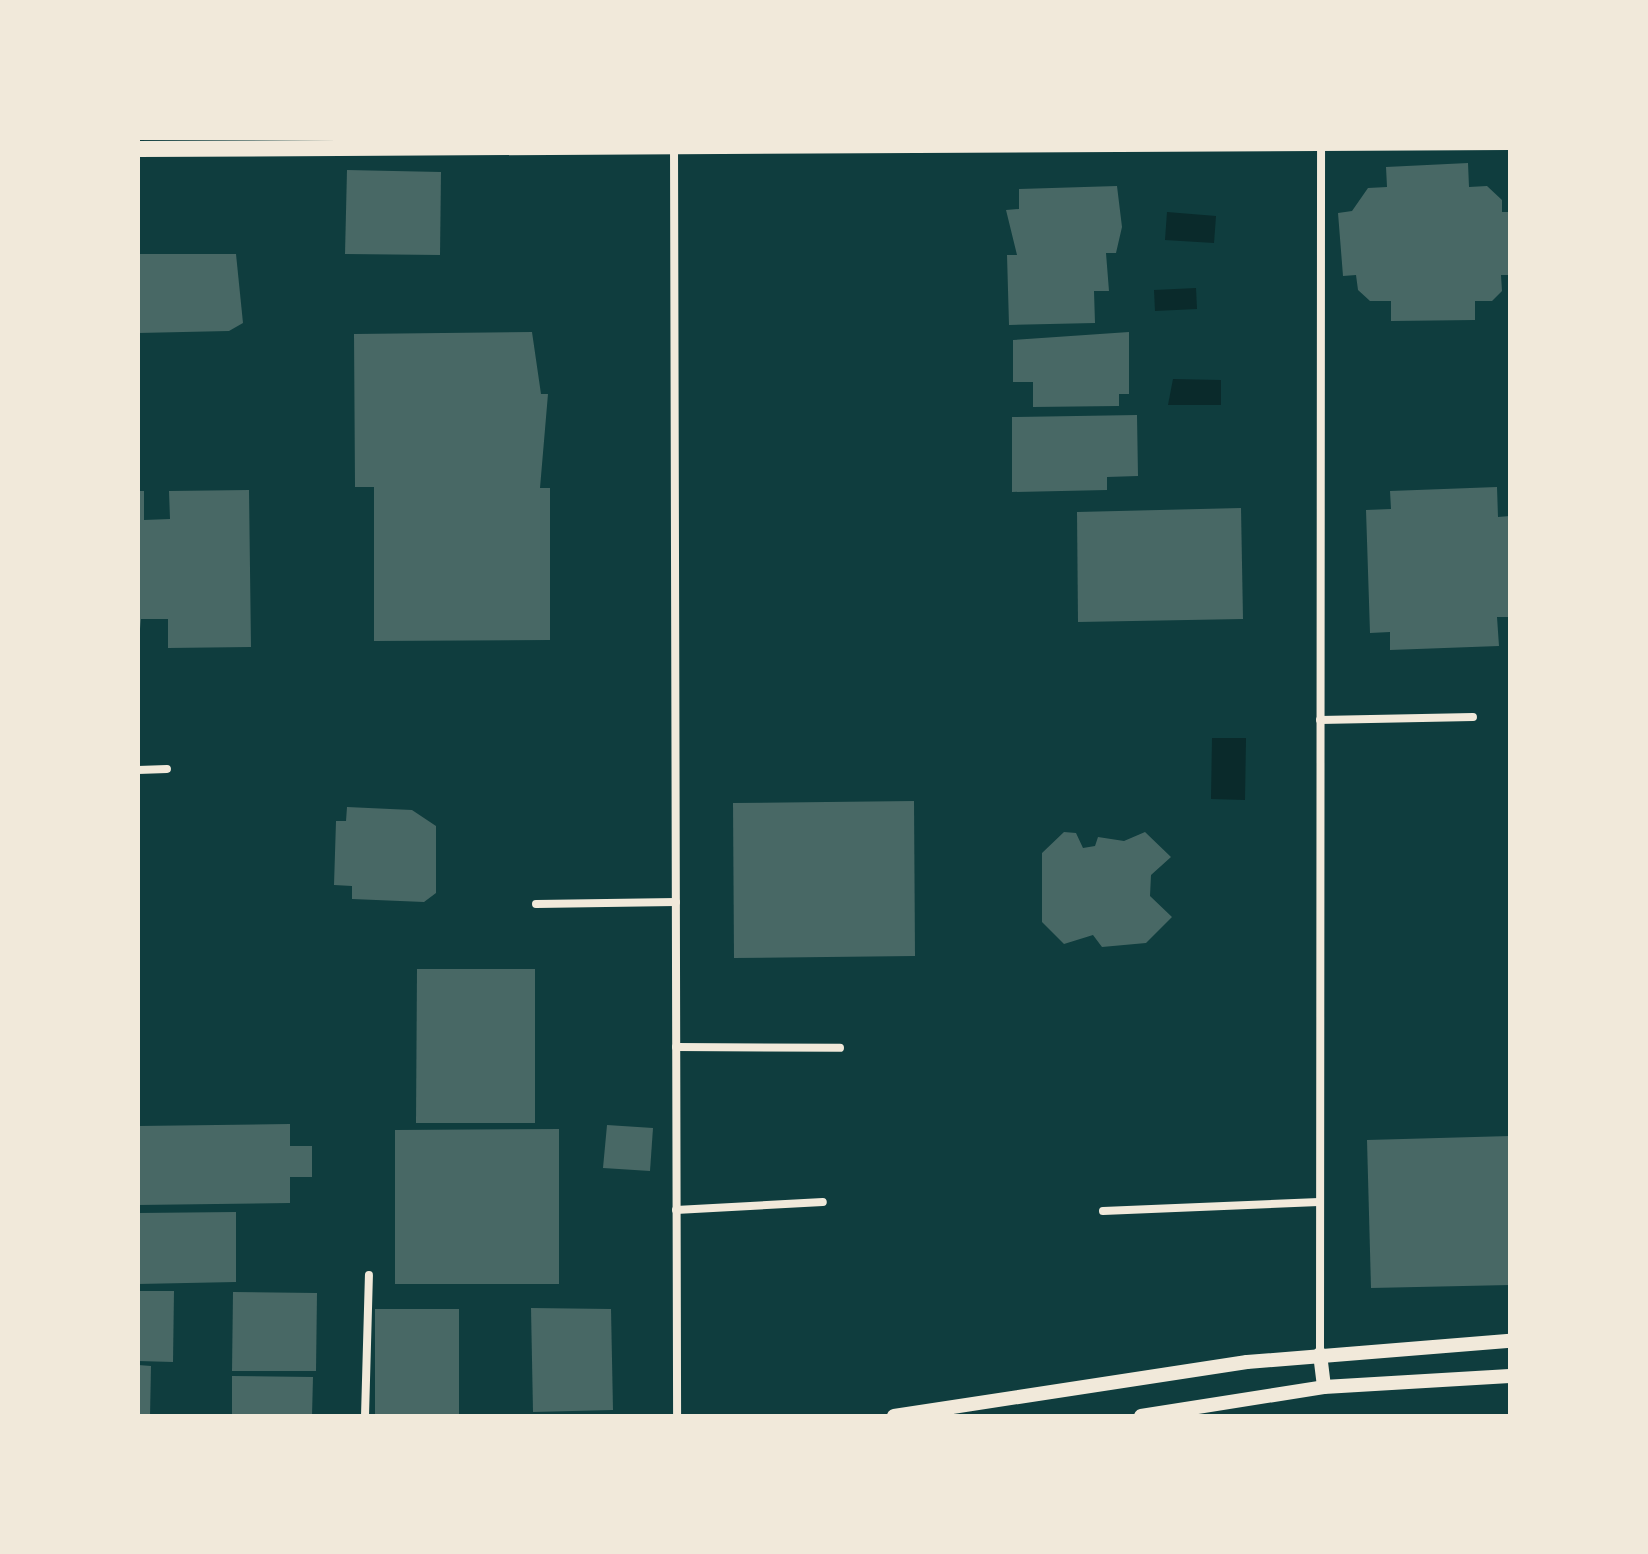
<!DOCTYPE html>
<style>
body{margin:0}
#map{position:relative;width:1648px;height:1554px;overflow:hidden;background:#0f3d3e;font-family:Roboto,sans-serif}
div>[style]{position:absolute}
.water>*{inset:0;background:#0a2a2b}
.building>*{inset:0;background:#486865}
.minor>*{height:8px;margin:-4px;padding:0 4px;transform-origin:4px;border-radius:4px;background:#f1e9da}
.tertiary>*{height:14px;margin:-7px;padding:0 7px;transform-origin:7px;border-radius:7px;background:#f1e9da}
.secondary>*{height:16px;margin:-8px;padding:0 8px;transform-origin:8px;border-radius:8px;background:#f1e9da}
span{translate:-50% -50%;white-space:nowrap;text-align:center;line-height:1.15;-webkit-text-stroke:8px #f1e9da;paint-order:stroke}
.frame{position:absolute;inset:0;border:140px solid #f1e9da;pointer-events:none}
</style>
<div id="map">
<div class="water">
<i style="clip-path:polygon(1167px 212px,1216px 216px,1214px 243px,1165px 240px)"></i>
<i style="clip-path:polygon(1196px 288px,1197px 309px,1155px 311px,1154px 290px)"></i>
<i style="clip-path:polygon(1173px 379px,1221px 380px,1221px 405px,1168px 405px)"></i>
<i style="clip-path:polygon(1212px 738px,1246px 738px,1245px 800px,1211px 799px)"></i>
</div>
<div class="building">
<i style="clip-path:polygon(1468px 163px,1469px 187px,1487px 186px,1502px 200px,1502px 212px,1510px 212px,1510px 275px,1501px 275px,1502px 291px,1492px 301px,1475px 301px,1475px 320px,1391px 321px,1391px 301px,1370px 301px,1358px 290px,1356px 275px,1343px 276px,1338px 213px,1352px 211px,1368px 188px,1387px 187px,1386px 167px)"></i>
<i style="clip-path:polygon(347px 170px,441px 172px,440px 255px,345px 254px)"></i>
<i style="clip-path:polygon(1117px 186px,1122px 227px,1116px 253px,1106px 253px,1109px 291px,1094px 291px,1095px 323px,1009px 325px,1007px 255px,1017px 255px,1006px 210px,1019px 209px,1019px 189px)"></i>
<i style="clip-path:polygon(138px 254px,236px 254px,243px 323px,229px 331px,138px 333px)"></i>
<i style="clip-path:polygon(532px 332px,541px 394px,548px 394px,540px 488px,550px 488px,550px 640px,374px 641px,374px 487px,355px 487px,354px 334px)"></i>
<i style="clip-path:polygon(1129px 332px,1129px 394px,1119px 394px,1119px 406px,1033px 407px,1033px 382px,1013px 382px,1013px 340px)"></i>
<i style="clip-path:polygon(1137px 415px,1138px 476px,1107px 477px,1107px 490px,1012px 492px,1012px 417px)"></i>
<i style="clip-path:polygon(1497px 487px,1498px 517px,1510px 516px,1510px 617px,1497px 617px,1499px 646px,1390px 650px,1390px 632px,1370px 633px,1366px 510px,1391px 509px,1390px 491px)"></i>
<i style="clip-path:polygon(249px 490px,251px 647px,168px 648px,168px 619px,141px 619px,138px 649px,138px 491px,144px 491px,144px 520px,170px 519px,169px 491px)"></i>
<i style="clip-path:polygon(1241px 508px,1243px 619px,1078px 622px,1077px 512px)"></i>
<i style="clip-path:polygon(914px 801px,915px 956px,734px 958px,733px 803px)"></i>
<i style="clip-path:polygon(347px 807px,412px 810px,436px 826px,436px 893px,424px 902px,352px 899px,352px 886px,334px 885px,336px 821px,346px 821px)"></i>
<i style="clip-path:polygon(1064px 832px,1076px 833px,1083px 848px,1095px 846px,1098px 837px,1124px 841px,1145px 832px,1171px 857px,1151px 875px,1150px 896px,1172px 917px,1146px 943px,1102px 947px,1093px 935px,1064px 944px,1042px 922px,1042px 853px)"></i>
<i style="clip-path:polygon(417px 969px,535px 969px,535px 1123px,416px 1123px)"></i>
<i style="clip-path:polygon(290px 1124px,290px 1146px,312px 1146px,312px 1177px,290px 1177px,290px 1203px,138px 1205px,138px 1126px)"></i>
<i style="clip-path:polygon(607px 1125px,653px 1128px,650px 1171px,603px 1168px)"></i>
<i style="clip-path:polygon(559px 1129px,559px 1284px,395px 1284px,395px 1130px)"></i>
<i style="clip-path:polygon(1510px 1136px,1510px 1285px,1371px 1288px,1367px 1140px)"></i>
<i style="clip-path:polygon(236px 1212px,236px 1282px,138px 1284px,138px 1213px)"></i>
<i style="clip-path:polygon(138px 1291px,174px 1291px,173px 1362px,138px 1361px)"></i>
<i style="clip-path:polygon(233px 1292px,317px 1293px,316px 1371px,232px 1371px)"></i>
<i style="clip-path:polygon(531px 1308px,611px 1309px,613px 1410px,533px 1412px)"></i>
<i style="clip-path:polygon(375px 1309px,459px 1309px,459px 1416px,375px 1416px)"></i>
<i style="clip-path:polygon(138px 1365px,151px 1366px,150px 1416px,138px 1416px)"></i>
<i style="clip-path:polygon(232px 1376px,313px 1377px,312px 1416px,232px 1416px)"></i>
</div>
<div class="minor">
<i style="left:674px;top:146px;width:1270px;rotate:89.86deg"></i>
<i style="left:1320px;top:720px;width:153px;rotate:-1.1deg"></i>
<i style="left:138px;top:770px;width:29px;rotate:-2deg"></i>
<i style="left:536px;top:904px;width:140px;rotate:-0.8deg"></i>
<i style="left:676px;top:1047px;width:164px;rotate:0.3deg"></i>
<i style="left:676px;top:1210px;width:147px;rotate:-3.1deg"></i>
<i style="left:1103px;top:1211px;width:216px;rotate:-2.4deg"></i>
<i style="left:1320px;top:1354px;width:1211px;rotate:-89.95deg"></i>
<i style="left:365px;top:1416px;width:141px;rotate:-88.4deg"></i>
</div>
<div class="tertiary">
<i style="left:1320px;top:1354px;width:33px;rotate:83deg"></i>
<i style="left:894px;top:1416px;width:357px;rotate:-8.7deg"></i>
<i style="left:1247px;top:1362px;width:264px;rotate:-4.6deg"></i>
<i style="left:1141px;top:1416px;width:185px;rotate:-9deg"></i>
<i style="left:1324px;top:1387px;width:186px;rotate:-3.4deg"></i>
</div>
<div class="secondary">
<i style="left:138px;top:149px;width:1372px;rotate:-0.29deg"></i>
</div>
<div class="frame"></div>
</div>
